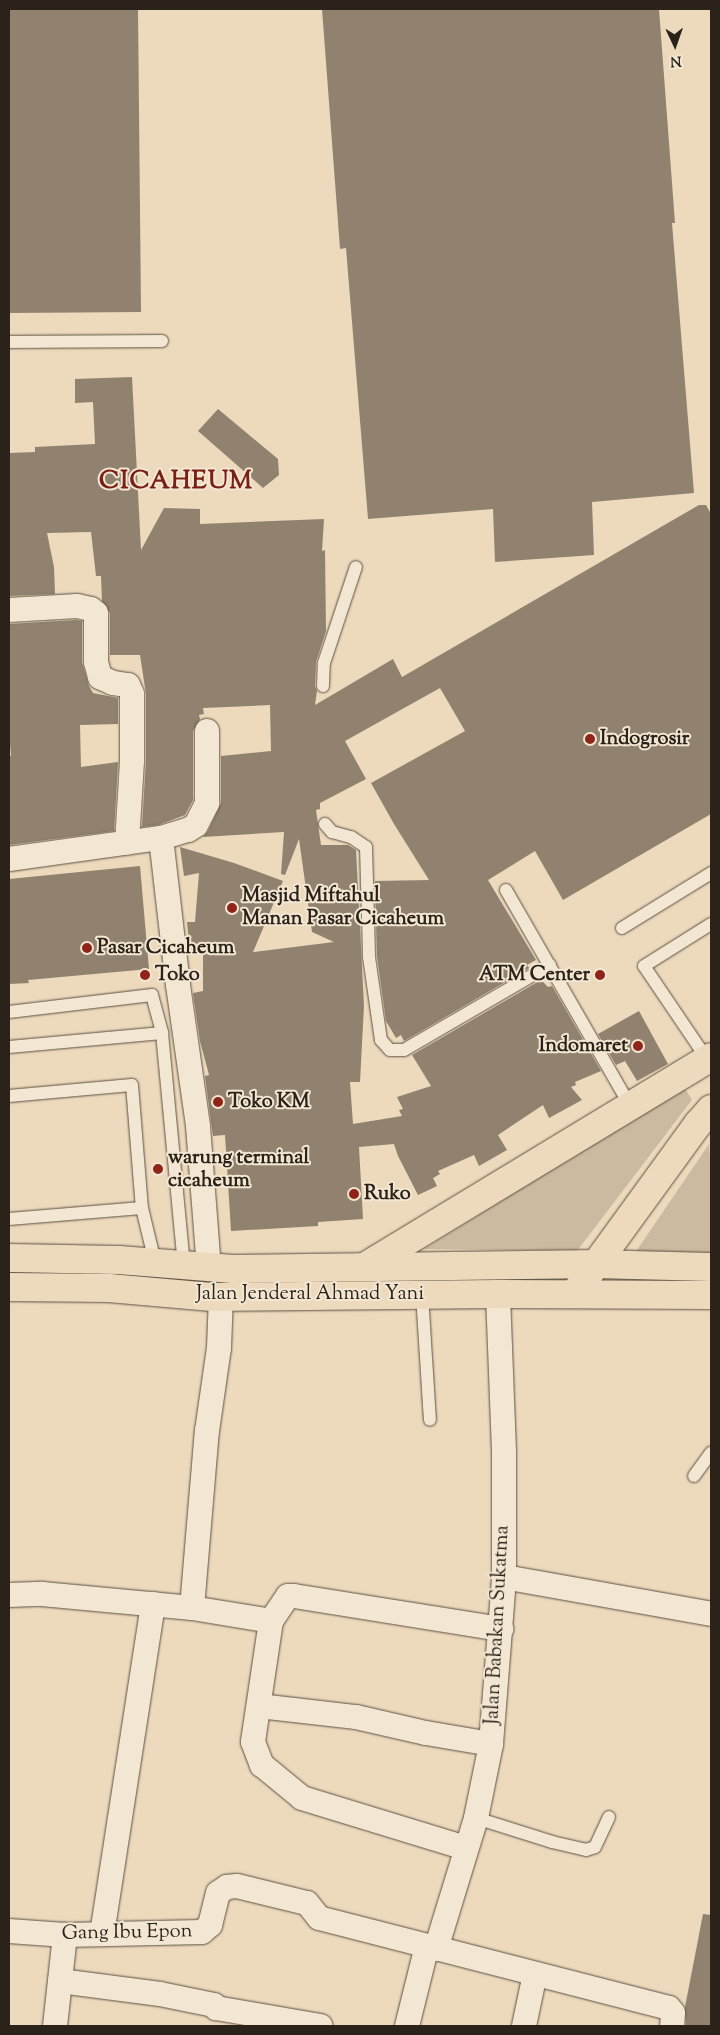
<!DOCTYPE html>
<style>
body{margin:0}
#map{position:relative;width:720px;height:2035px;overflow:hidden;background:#edd9bc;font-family:"Sorts Mill Goudy",serif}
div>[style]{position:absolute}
.green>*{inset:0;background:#ccbaa0}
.building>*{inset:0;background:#90826e}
.roads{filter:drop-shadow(0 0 1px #5c5042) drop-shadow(0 0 1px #5c5042)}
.service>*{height:12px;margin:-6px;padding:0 6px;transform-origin:6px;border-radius:6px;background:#f3e6d3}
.minor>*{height:24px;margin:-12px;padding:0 12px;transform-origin:12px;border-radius:12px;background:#f3e6d3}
.primary>*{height:28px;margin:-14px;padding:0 14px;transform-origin:14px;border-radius:14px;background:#edd9bc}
.trunk>*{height:28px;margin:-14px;padding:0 14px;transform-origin:14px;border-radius:14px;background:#edd9bc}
.dots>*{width:14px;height:14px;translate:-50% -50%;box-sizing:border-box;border:2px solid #f3e6d3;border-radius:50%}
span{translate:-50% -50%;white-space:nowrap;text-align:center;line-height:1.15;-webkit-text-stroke:4px #f3e6d3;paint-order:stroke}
.poi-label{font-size:20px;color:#2b2319;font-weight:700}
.left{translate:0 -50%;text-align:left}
.right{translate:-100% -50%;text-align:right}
.street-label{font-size:20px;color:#2b2319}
.district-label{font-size:25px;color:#7a1f14;font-weight:700;letter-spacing:1px}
.frame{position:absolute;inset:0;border:10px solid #2b2319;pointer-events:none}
.north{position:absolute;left:650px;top:20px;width:50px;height:50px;-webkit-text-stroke:4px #f3e6d3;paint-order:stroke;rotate:177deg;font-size:14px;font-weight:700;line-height:20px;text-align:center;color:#2b2319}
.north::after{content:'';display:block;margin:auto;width:18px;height:22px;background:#2b2319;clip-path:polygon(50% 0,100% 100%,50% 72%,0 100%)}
</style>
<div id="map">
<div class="green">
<i style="clip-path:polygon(684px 1087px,692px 1100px,577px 1251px,424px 1249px)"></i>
<i style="clip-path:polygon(709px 1144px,711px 1169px,711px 1256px,635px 1253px)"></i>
</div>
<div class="building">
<i style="clip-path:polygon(9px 9px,138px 9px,141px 312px,9px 313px)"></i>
<i style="clip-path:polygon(322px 9px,659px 9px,675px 223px,672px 223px,694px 493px,592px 502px,594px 555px,495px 562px,493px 509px,368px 519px,346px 248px,340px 249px)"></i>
<i style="clip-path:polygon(132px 377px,141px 550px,164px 508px,200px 509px,200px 524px,324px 519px,322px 551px,325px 550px,326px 631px,316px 662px,315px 686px,317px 691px,315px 705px,393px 659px,402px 677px,699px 505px,706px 505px,711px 514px,711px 814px,563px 900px,535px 851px,488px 880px,536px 960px,527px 965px,529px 968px,404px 1041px,401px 1035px,396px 1038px,386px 1021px,377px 956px,375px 881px,429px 880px,394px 824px,371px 783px,465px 731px,440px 688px,345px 741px,366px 779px,320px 803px,320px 809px,316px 810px,321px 845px,348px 845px,356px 850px,364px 1006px,360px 1082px,350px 1082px,353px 1124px,402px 1116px,399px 1110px,403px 1109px,397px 1097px,431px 1086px,412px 1055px,541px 980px,548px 987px,552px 986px,601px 1071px,575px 1082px,576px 1085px,571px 1087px,582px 1100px,549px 1118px,543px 1105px,498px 1135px,507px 1150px,479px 1166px,474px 1155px,438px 1171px,440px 1174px,433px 1178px,437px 1186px,418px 1195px,398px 1156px,394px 1144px,359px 1147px,363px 1219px,318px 1222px,318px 1226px,231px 1231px,225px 1135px,213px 1136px,205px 1076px,209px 1075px,200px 1041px,193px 993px,203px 991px,203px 949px,190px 950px,187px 922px,195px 922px,199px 873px,184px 876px,180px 847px,234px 863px,283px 881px,253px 952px,334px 942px,312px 932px,299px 839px,285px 875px,281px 874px,284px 832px,203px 837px,208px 831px,221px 803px,221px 756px,271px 751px,270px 705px,203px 708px,204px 714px,199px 715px,200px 719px,193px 731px,193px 800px,185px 815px,158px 825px,142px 827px,146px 761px,146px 694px,140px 655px,110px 655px,110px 613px,102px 601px,101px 576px,96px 576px,91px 532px,47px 533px,54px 567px,55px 594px,9px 596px,9px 453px,35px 452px,35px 447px,95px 444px,93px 402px,75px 403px,75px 379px)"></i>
<i style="clip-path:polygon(218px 409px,278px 459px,279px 475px,263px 488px,198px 431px)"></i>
<i style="clip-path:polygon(76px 620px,82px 621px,82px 662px,89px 686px,93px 693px,118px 698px,118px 724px,80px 725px,81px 767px,118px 762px,114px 831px,9px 845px,9px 756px,11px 756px,9px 731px,9px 624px)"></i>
<i style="clip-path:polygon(140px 866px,149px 969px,28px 980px,29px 983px,9px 984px,9px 879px)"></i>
<i style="clip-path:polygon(639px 1011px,668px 1064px,637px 1081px,625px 1061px,616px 1065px,598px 1034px)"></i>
<i style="clip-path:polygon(703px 1914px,711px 1915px,711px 2026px,686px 2026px,685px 2007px)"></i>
</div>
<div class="roads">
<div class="service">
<i style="left:9px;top:342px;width:153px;rotate:-0.4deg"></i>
<i style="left:323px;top:686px;width:23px;rotate:-88deg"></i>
<i style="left:324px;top:663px;width:101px;rotate:-71.6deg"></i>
<i style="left:325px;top:824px;width:11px;rotate:49deg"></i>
<i style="left:332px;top:832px;width:20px;rotate:15deg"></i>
<i style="left:351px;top:837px;width:18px;rotate:34deg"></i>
<i style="left:366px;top:847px;width:110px;rotate:88.4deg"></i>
<i style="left:369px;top:957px;width:84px;rotate:81.8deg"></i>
<i style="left:381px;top:1040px;width:13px;rotate:48deg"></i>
<i style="left:390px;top:1050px;width:14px"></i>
<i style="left:404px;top:1050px;width:169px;rotate:-30.2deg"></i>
<i style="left:506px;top:890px;width:249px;rotate:60.1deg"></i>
<i style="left:622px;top:928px;width:105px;rotate:-31.7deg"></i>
<i style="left:9px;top:1012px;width:144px;rotate:-6.8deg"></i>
<i style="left:152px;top:995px;width:39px;rotate:75deg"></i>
<i style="left:9px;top:1047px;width:154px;rotate:-5.2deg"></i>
<i style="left:162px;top:1033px;width:234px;rotate:84.6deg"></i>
<i style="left:707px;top:1059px;width:112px;rotate:-124.1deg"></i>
<i style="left:644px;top:966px;width:79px;rotate:-32.1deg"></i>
<i style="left:9px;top:1096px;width:123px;rotate:-5.1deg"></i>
<i style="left:132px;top:1085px;width:123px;rotate:85.4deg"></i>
<i style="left:142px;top:1208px;width:56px;rotate:76.5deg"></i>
<i style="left:9px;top:1219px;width:133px;rotate:-4.7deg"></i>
<i style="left:422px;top:1294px;width:126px;rotate:86.4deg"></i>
<i style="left:694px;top:1476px;width:29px;rotate:-54deg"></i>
<i style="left:476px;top:1818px;width:80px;rotate:17.5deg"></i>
<i style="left:552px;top:1842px;width:35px;rotate:13deg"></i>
<i style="left:586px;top:1850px;width:9px;rotate:-18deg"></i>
<i style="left:595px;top:1847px;width:33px;rotate:-65deg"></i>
</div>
<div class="minor">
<i style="left:9px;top:610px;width:68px;rotate:-3.4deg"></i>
<i style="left:77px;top:606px;width:14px;rotate:12deg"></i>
<i style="left:91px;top:609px;width:6px;rotate:39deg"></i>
<i style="left:96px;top:613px;width:49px;rotate:90deg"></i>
<i style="left:96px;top:662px;width:16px;rotate:75deg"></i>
<i style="left:100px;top:677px;width:14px;rotate:25deg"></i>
<i style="left:113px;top:683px;width:15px;rotate:8deg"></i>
<i style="left:128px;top:685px;width:10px;rotate:66deg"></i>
<i style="left:132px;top:694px;width:67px;rotate:90deg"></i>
<i style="left:132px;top:761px;width:82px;rotate:93.5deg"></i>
<i style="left:161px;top:838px;width:148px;rotate:83.4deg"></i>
<i style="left:178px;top:985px;width:142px;rotate:81.9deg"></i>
<i style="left:198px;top:1126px;width:142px;rotate:85.6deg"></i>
<i style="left:9px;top:859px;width:153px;rotate:-7.9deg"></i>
<i style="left:161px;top:838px;width:28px;rotate:-17deg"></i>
<i style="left:188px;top:830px;width:9px;rotate:-32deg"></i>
<i style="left:196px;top:825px;width:25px;rotate:-63deg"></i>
<i style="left:207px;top:803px;width:72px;rotate:-90deg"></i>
<i style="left:504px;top:1577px;width:210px;rotate:10.1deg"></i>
<i style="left:9px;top:1595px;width:33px;rotate:-2deg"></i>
<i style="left:42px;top:1594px;width:151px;rotate:5.3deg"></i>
<i style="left:192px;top:1608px;width:80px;rotate:9.3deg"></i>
<i style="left:271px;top:1621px;width:30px;rotate:-56deg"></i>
<i style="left:288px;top:1596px;width:6px"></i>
<i style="left:294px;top:1596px;width:210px;rotate:9.1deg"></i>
<i style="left:192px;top:1608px;width:178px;rotate:-85.2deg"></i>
<i style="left:207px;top:1431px;width:84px;rotate:-81.8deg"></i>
<i style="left:219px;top:1348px;width:51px;rotate:-87.8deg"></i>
<i style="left:271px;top:1621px;width:122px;rotate:98.5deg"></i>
<i style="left:253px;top:1742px;width:25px;rotate:69deg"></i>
<i style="left:262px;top:1765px;width:52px;rotate:39.5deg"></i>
<i style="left:302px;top:1798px;width:171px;rotate:17deg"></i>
<i style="left:259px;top:1706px;width:98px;rotate:6.5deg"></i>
<i style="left:356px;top:1717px;width:72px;rotate:12.9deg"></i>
<i style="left:426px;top:1733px;width:66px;rotate:9.6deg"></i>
<i style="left:9px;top:1931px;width:56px;rotate:4.1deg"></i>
<i style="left:65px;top:1935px;width:137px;rotate:-1.3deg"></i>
<i style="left:202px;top:1932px;width:11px;rotate:-41deg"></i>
<i style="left:210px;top:1925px;width:33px;rotate:-76deg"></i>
<i style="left:218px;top:1893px;width:11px;rotate:-34deg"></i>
<i style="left:227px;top:1887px;width:10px;rotate:-6deg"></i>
<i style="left:237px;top:1886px;width:72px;rotate:13.7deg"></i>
<i style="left:307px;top:1903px;width:19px;rotate:51deg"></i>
<i style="left:319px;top:1918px;width:361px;rotate:14.4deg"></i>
<i style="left:669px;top:2008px;width:6px;rotate:51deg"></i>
<i style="left:673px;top:2013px;width:13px;rotate:94deg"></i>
<i style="left:102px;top:1934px;width:334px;rotate:-81.2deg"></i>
<i style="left:436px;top:1949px;width:137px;rotate:-73deg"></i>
<i style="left:476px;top:1818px;width:76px;rotate:-78.5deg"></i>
<i style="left:491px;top:1744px;width:168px;rotate:-85.5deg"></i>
<i style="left:504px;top:1577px;width:126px;rotate:-90deg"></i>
<i style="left:504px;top:1451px;width:157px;rotate:-92.2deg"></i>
<i style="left:60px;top:1981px;width:101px;rotate:7.4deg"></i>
<i style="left:160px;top:1994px;width:55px;rotate:11.5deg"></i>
<i style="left:214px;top:2005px;width:4px;rotate:56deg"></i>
<i style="left:216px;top:2008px;width:106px;rotate:9.8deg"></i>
<i style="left:55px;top:2026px;width:92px;rotate:-83.7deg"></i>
<i style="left:407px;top:2026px;width:82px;rotate:-76deg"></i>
<i style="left:524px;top:2026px;width:53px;rotate:-78.1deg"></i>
</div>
<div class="primary">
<i style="left:366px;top:1266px;width:403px;rotate:-31.2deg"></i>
<i style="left:575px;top:1293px;width:209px;rotate:-54deg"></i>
<i style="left:698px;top:1124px;width:20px;rotate:-49deg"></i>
</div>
<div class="trunk">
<i style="left:9px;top:1258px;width:110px;rotate:1deg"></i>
<i style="left:119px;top:1260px;width:114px;rotate:4.5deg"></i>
<i style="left:233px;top:1269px;width:365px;rotate:-0.8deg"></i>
<i style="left:598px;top:1264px;width:113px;rotate:1.5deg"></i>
<i style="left:9px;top:1287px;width:100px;rotate:0.6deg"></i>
<i style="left:109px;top:1288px;width:103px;rotate:5deg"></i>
<i style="left:212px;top:1297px;width:286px;rotate:-0.6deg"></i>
<i style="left:498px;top:1294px;width:213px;rotate:0.3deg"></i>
</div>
</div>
<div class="dots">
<i style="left:590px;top:739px;background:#8f2418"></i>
<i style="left:232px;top:908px;background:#8f2418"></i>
<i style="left:87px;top:948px;background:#8f2418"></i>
<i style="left:145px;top:975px;background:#8f2418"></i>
<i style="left:600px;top:975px;background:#8f2418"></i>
<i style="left:638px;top:1046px;background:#8f2418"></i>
<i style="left:218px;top:1102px;background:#8f2418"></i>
<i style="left:158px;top:1169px;background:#8f2418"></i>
<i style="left:354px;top:1194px;background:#8f2418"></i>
</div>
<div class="poi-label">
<span class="left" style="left:600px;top:739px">Indogrosir</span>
<span class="left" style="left:242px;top:908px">Masjid Miftahul<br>Manan Pasar Cicaheum</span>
<span class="left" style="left:97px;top:948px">Pasar Cicaheum</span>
<span class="left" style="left:155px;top:975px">Toko</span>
<span class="right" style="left:590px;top:975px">ATM Center</span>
<span class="right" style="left:628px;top:1046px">Indomaret</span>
<span class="left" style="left:228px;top:1102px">Toko KM</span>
<span class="left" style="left:168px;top:1170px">warung terminal<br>cicaheum</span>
<span class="left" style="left:364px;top:1194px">Ruko</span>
</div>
<div class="street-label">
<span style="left:310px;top:1294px">Jalan Jenderal Ahmad Yani</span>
<span style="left:498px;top:1625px;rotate:-87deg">Jalan Babakan Sukatma</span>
<span style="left:127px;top:1933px;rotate:-1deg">Gang Ibu Epon</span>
</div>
<div class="district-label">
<span style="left:176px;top:482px">CICAHEUM</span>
</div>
<div class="frame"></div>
<div class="north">N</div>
</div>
